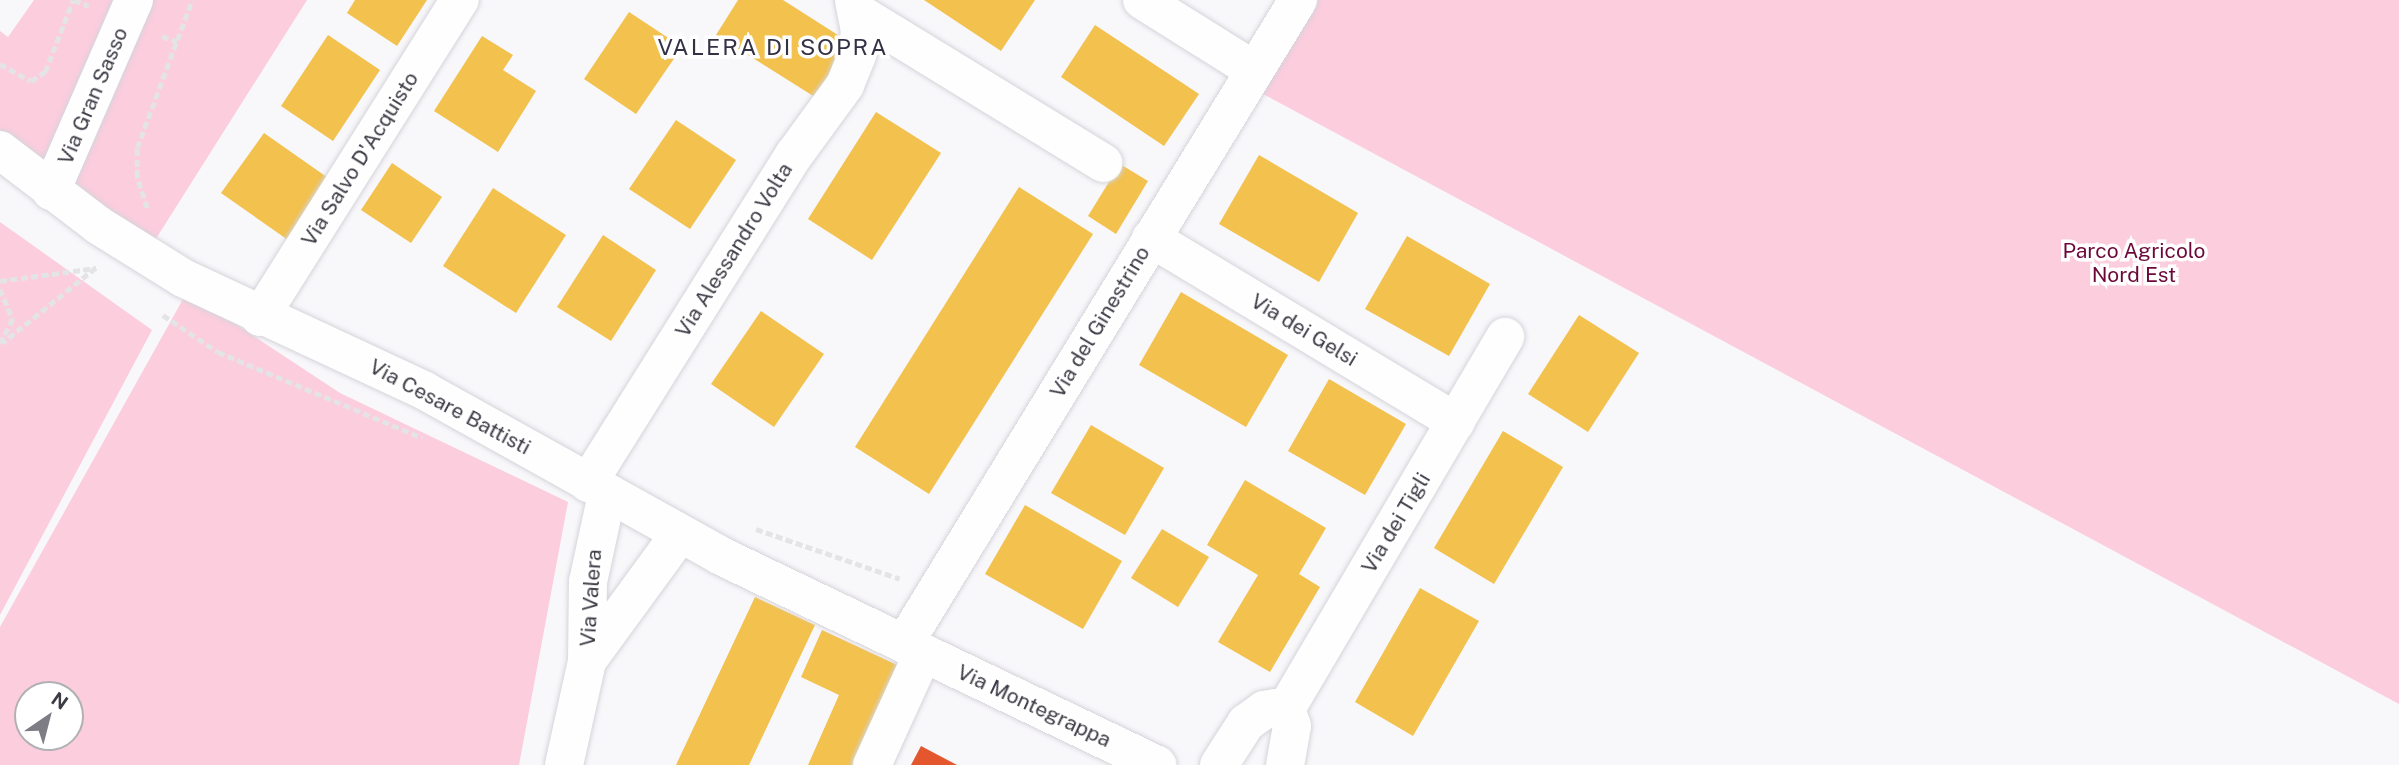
<!DOCTYPE html>
<style>
body{margin:0}
#map{position:relative;width:2399px;height:765px;overflow:hidden;background:#f8f7fa;font-family:"Public Sans",sans-serif}
div>[style]{position:absolute}
.green>*{inset:0;background:#fbcddd}
.homes>*{inset:0;background:#f2c14e}
.shops>*{inset:0;background:#e4572e}
.path>*{height:4.5px;margin-top:-2.25px;transform-origin:0;background:repeating-linear-gradient(90deg,#e4e3e5 0 7px,transparent 0 10.5px)}
.roads{filter:drop-shadow(0 0 2px #d5d4da) drop-shadow(0 0 2px #d5d4da)}
.minor>*{height:38px;margin:-19px;padding:0 19px;transform-origin:19px;border-radius:19px;background:#fefefe}
span{translate:-50% -50%;white-space:nowrap;text-align:center;line-height:1.15;-webkit-text-stroke:7px #fff;paint-order:stroke}
.street-label{font-size:21px;color:#3d3c46}
.park-label{font-size:21px;color:#6c0839}
.neighbourhood-label{font-size:23px;color:#343144;letter-spacing:2px}
.north{position:absolute;left:14px;top:681px;width:70px;height:70px;box-sizing:border-box;background:#fff;border:2px solid #b1b1b5;border-radius:50%;rotate:35deg;font-size:19px;font-weight:700;line-height:28px;text-align:center;color:#3d3c46}
.north::after{content:'';display:block;margin:auto;width:24px;height:32px;background:#7e7d85;clip-path:polygon(50% 0,100% 100%,50% 72%,0 100%)}
</style>
<div id="map">
<div class="green">
<i style="clip-path:polygon(34px 0,307px 0,145px 256px,0 153px,0 31px,8px 37px)"></i>
<i style="clip-path:polygon(1284px 0,2399px 0,2399px 704px,1237px 80px)"></i>
<i style="clip-path:polygon(0 222px,152px 330px,0 615px)"></i>
<i style="clip-path:polygon(evenodd,187px 292px,340px 393px,568px 502px,519px 765px,0 765px,0 627px,187px 292px,28px 695px,70px 695px,70px 737px,28px 737px,28px 695px)"></i>
</div>
<div class="homes">
<i style="clip-path:polygon(355px 0,427px 0,397px 46px,347px 13px)"></i>
<i style="clip-path:polygon(738px 0,783px 0,852px 44px,818px 99px,716px 35px)"></i>
<i style="clip-path:polygon(924px 0,1035px 0,1001px 51px)"></i>
<i style="clip-path:polygon(629px 12px,682px 47px,636px 114px,584px 79px)"></i>
<i style="clip-path:polygon(1095px 25px,1199px 94px,1164px 146px,1061px 77px)"></i>
<i style="clip-path:polygon(328px 35px,380px 70px,333px 141px,281px 106px)"></i>
<i style="clip-path:polygon(482px 36px,513px 55px,503px 70px,536px 91px,498px 152px,434px 111px)"></i>
<i style="clip-path:polygon(876px 112px,941px 153px,872px 260px,808px 219px)"></i>
<i style="clip-path:polygon(676px 120px,736px 160px,690px 229px,629px 189px)"></i>
<i style="clip-path:polygon(264px 133px,331px 180px,288px 240px,221px 193px)"></i>
<i style="clip-path:polygon(1259px 155px,1358px 213px,1319px 282px,1219px 224px)"></i>
<i style="clip-path:polygon(392px 163px,442px 197px,411px 243px,361px 210px)"></i>
<i style="clip-path:polygon(1120px 164px,1148px 181px,1116px 234px,1088px 216px)"></i>
<i style="clip-path:polygon(1019px 187px,1093px 234px,929px 494px,855px 447px)"></i>
<i style="clip-path:polygon(493px 188px,566px 235px,516px 313px,443px 266px)"></i>
<i style="clip-path:polygon(603px 235px,656px 270px,611px 341px,557px 307px)"></i>
<i style="clip-path:polygon(1407px 236px,1490px 284px,1449px 356px,1365px 309px)"></i>
<i style="clip-path:polygon(1181px 292px,1288px 355px,1246px 427px,1139px 365px)"></i>
<i style="clip-path:polygon(761px 311px,824px 354px,774px 427px,711px 384px)"></i>
<i style="clip-path:polygon(1579px 315px,1639px 353px,1588px 432px,1528px 394px)"></i>
<i style="clip-path:polygon(1329px 379px,1406px 424px,1365px 495px,1288px 451px)"></i>
<i style="clip-path:polygon(1091px 425px,1164px 468px,1125px 535px,1051px 493px)"></i>
<i style="clip-path:polygon(1503px 431px,1563px 467px,1494px 584px,1434px 548px)"></i>
<i style="clip-path:polygon(1245px 480px,1326px 528px,1299px 574px,1320px 587px,1270px 672px,1218px 642px,1258px 575px,1207px 545px)"></i>
<i style="clip-path:polygon(1025px 505px,1122px 561px,1083px 629px,985px 574px)"></i>
<i style="clip-path:polygon(1162px 529px,1209px 557px,1178px 607px,1131px 578px)"></i>
<i style="clip-path:polygon(1420px 588px,1479px 621px,1413px 736px,1355px 702px)"></i>
<i style="clip-path:polygon(755px 597px,815px 625px,749px 765px,676px 765px)"></i>
<i style="clip-path:polygon(822px 630px,906px 669px,863px 765px,808px 765px,839px 695px,801px 677px)"></i>
</div>
<div class="shops">
<i style="clip-path:polygon(921px 746px,957px 765px,911px 765px)"></i>
</div>
<div class="path">
<i style="left:74px;top:0;width:16px;rotate:22deg"></i>
<i style="left:162px;top:36px;width:16px;rotate:22deg"></i>
<i style="left:0;top:64px;width:35px;rotate:29deg"></i>
<i style="left:31px;top:81px;width:17px;rotate:-33deg"></i>
<i style="left:45px;top:72px;width:77px;rotate:-68.7deg"></i>
<i style="left:147px;top:208px;width:33px;rotate:-108deg"></i>
<i style="left:137px;top:177px;width:29px;rotate:-90deg"></i>
<i style="left:137px;top:148px;width:158px;rotate:-69.6deg"></i>
<i style="left:0;top:281px;width:97px;rotate:-7.7deg"></i>
<i style="left:96px;top:268px;width:119px;rotate:141.1deg"></i>
<i style="left:0;top:289px;width:33px;rotate:67deg"></i>
<i style="left:13px;top:319px;width:29px;rotate:117deg"></i>
<i style="left:163px;top:315px;width:66px;rotate:33.9deg"></i>
<i style="left:218px;top:352px;width:222px;rotate:22.8deg"></i>
<i style="left:756px;top:529px;width:152px;rotate:19.1deg"></i>
</div>
<div class="roads">
<div class="minor">
<i style="left:1142px;top:0;width:132px;rotate:32deg"></i>
<i style="left:857px;top:12px;width:289px;rotate:31.5deg"></i>
<i style="left:0;top:150px;width:123px;rotate:37.4deg"></i>
<i style="left:98px;top:225px;width:100px;rotate:31.9deg"></i>
<i style="left:183px;top:278px;width:267px;rotate:25deg"></i>
<i style="left:425px;top:391px;width:339px;rotate:29.1deg"></i>
<i style="left:721px;top:556px;width:484px;rotate:25.6deg"></i>
<i style="left:51px;top:191px;width:208px;rotate:-66.5deg"></i>
<i style="left:1151px;top:238px;width:356px;rotate:31.1deg"></i>
<i style="left:260px;top:317px;width:375px;rotate:-57.8deg"></i>
<i style="left:588px;top:483px;width:387px;rotate:-57.9deg"></i>
<i style="left:794px;top:155px;width:87px;rotate:-53.9deg"></i>
<i style="left:845px;top:85px;width:32px;rotate:-68deg"></i>
<i style="left:857px;top:55px;width:24px;rotate:-83deg"></i>
<i style="left:860px;top:31px;width:32px;rotate:-101deg"></i>
<i style="left:904px;top:644px;width:755px;rotate:-58.54deg"></i>
<i style="left:587px;top:661px;width:156px;rotate:-53.9deg"></i>
<i style="left:1286px;top:709px;width:432px;rotate:-59.5deg"></i>
<i style="left:564px;top:765px;width:107px;rotate:-77.5deg"></i>
<i style="left:587px;top:661px;width:79px;rotate:-89.3deg"></i>
<i style="left:588px;top:582px;width:90px;rotate:-77.8deg"></i>
<i style="left:872px;top:765px;width:123px;rotate:-65.5deg"></i>
<i style="left:1219px;top:765px;width:50px;rotate:-57.3deg"></i>
<i style="left:1246px;top:723px;width:22px;rotate:-36deg"></i>
<i style="left:1264px;top:710px;width:12px;rotate:-9deg"></i>
<i style="left:1276px;top:708px;width:10px;rotate:6deg"></i>
<i style="left:1286px;top:709px;width:18px;rotate:71deg"></i>
<i style="left:1292px;top:726px;width:40px;rotate:100deg"></i>
</div>
</div>
<div class="street-label">
<span style="left:93px;top:96px;rotate:-67deg">Via Gran Sasso</span>
<span style="left:360px;top:159px;rotate:-58deg">Via Salvo D'Acquisto</span>
<span style="left:734px;top:250px;rotate:-58deg">Via Alessandro Volta</span>
<span style="left:1100px;top:322px;rotate:-59deg">Via del Ginestrino</span>
<span style="left:1304px;top:330px;rotate:31deg">Via dei Gelsi</span>
<span style="left:450px;top:407px;rotate:28deg">Via Cesare Battisti</span>
<span style="left:1396px;top:523px;rotate:-59deg">Via dei Tigli</span>
<span style="left:591px;top:598px;rotate:-86deg">Via Valera</span>
<span style="left:1034px;top:706px;rotate:25deg">Via Montegrappa</span>
</div>
<div class="park-label">
<span style="left:2134px;top:263px">Parco Agricolo<br>Nord Est</span>
</div>
<div class="neighbourhood-label">
<span style="left:773px;top:47px">VALERA DI SOPRA</span>
</div>
<div class="north">N</div>
</div>
